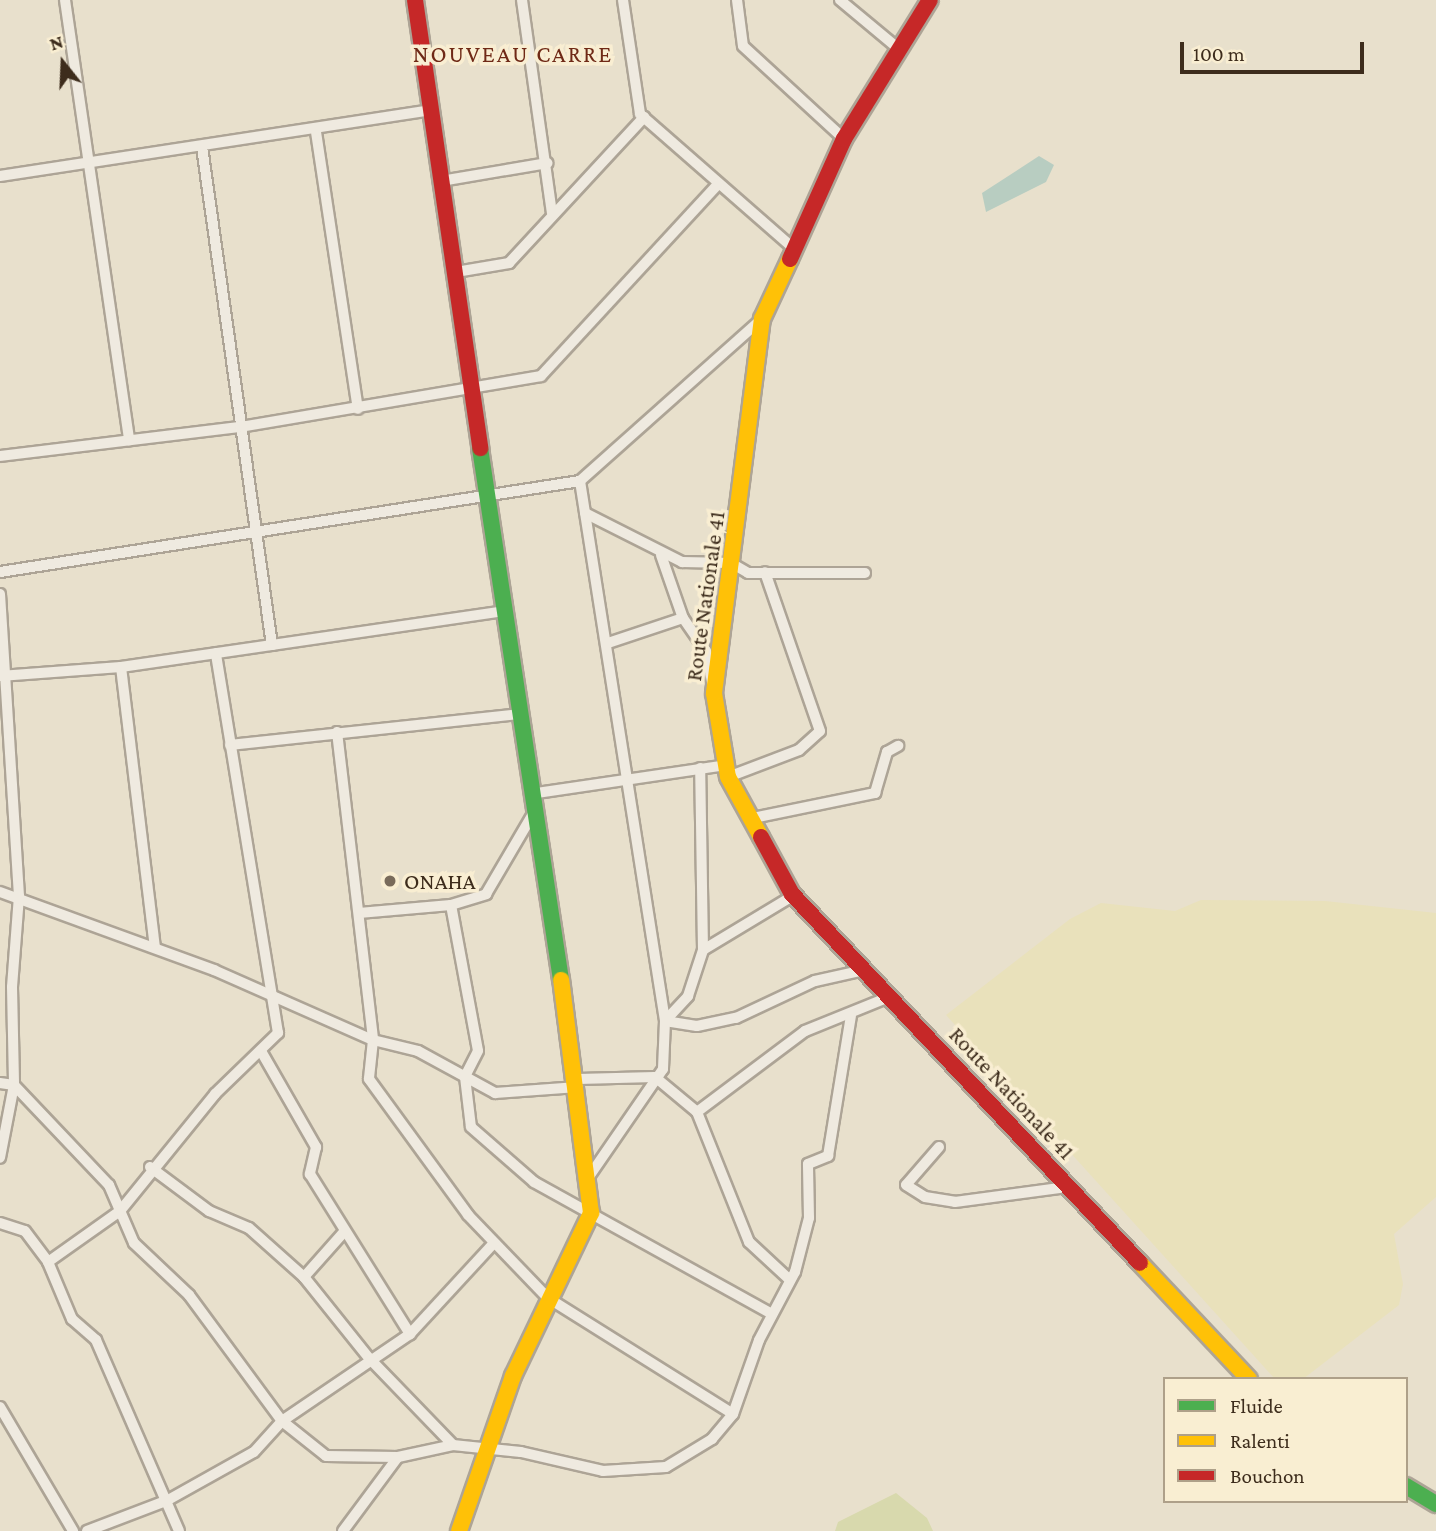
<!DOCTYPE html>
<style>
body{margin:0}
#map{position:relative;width:1436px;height:1531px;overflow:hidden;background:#e8e0cc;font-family:"Crimson Pro",serif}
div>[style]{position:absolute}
.farmland>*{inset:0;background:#e9e1bb}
.green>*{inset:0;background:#d8d9ad}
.water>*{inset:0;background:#b8cdc1}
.roads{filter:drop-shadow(2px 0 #ada496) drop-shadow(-2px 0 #ada496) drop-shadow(0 2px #ada496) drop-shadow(0 -2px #ada496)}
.street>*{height:10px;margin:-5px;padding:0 5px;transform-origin:5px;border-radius:5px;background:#efeae0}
.fast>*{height:16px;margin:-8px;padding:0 8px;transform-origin:8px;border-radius:8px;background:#4caf50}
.slow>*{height:16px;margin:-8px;padding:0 8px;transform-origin:8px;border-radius:8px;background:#ffc107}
.jam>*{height:16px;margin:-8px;padding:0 8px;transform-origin:8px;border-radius:8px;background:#c62828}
.dots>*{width:19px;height:19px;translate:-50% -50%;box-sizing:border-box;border:4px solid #f9eed2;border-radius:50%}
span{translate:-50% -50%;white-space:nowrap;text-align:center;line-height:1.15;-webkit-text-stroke:7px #f9eed2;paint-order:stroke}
.street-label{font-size:23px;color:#3d2c1c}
.poi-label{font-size:23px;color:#3d2c1c}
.left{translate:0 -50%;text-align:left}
.neighbourhood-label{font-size:24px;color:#6f2916;letter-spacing:2px}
.legend{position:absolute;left:1163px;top:1377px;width:245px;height:126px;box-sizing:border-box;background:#f9eed2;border:2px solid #aea089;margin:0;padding:9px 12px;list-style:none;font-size:21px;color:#3d2c1c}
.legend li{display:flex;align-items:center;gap:14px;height:35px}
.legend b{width:35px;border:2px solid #aea089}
.north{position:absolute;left:28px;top:28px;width:70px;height:70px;-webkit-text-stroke:5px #f9eed2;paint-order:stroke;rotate:342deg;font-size:19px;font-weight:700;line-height:28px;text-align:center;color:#3d2c1c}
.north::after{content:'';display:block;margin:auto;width:24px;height:32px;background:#3d2c1c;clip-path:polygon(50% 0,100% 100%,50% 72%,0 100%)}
.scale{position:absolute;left:1180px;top:42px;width:184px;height:32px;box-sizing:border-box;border:4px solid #3d2c1c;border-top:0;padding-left:9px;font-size:21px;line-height:24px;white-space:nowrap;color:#3d2c1c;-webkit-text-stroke:5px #f9eed2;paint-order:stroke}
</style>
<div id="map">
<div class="farmland">
<div style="clip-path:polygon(1201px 900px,1325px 901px,1436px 913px,1436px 1197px,1394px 1234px,1403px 1284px,1399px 1305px,1303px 1379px,1275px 1379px,946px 1015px,1070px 919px,1101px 903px,1175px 911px)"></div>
</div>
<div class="green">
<div style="clip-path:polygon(896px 1493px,927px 1518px,933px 1531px,835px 1531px,838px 1522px)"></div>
</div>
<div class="water">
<div style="clip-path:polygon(1039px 156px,1054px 165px,1046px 182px,986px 212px,982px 193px)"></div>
</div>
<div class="roads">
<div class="street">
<div style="left:65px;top:0;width:445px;rotate:81.7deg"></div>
<div style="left:522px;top:0;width:215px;rotate:82deg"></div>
<div style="left:623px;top:0;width:115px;rotate:81.5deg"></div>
<div style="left:640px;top:114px;width:202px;rotate:41.2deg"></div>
<div style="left:737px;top:0;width:46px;rotate:82.6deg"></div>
<div style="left:743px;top:46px;width:137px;rotate:42.6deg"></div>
<div style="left:840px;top:0;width:78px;rotate:39.8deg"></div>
<div style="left:316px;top:132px;width:280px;rotate:81.4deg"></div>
<div style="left:202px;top:147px;width:503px;rotate:82deg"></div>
<div style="left:0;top:176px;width:435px;rotate:-8.7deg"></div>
<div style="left:441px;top:181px;width:108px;rotate:-9.6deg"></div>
<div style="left:456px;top:272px;width:54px;rotate:-9.6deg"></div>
<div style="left:509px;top:263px;width:199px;rotate:-47.2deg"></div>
<div style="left:0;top:456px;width:242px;rotate:-6.9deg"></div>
<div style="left:240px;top:427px;width:305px;rotate:-9.6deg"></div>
<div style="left:541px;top:376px;width:261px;rotate:-47.3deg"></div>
<div style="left:580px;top:481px;width:547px;rotate:81.05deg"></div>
<div style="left:665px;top:1021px;width:48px;rotate:92.4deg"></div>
<div style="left:663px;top:1069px;width:132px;rotate:124.5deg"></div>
<div style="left:585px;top:513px;width:109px;rotate:26.8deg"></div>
<div style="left:682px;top:562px;width:49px;rotate:1.2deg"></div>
<div style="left:731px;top:563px;width:20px;rotate:30deg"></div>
<div style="left:748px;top:573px;width:117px"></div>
<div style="left:661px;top:555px;width:67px;rotate:70.8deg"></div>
<div style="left:683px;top:618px;width:40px;rotate:55.1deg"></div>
<div style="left:706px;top:651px;width:33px;rotate:79deg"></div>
<div style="left:0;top:572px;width:587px;rotate:-8.92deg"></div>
<div style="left:580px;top:481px;width:244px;rotate:-41.7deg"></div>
<div style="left:0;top:594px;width:303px;rotate:86.4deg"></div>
<div style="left:19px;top:896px;width:91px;rotate:94.4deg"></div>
<div style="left:12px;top:987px;width:98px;rotate:88.8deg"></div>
<div style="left:14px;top:1085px;width:74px;rotate:100.9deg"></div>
<div style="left:608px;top:643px;width:79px;rotate:-18.4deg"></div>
<div style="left:121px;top:667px;width:282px;rotate:83.1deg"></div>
<div style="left:0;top:676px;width:121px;rotate:-4.3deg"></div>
<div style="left:121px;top:667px;width:387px;rotate:-8.3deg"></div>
<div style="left:337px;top:732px;width:310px;rotate:83.3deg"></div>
<div style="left:373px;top:1040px;width:39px;rotate:96deg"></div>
<div style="left:369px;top:1079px;width:168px;rotate:53.9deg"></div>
<div style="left:468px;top:1215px;width:115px;rotate:46.1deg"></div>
<div style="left:548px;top:1298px;width:218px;rotate:32.1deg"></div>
<div style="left:733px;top:1414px;width:78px;rotate:-70.6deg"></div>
<div style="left:759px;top:1340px;width:77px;rotate:-62.1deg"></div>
<div style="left:795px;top:1272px;width:56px;rotate:-75.5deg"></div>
<div style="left:809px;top:1218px;width:54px;rotate:-91.1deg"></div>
<div style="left:808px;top:1164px;width:22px;rotate:-22deg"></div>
<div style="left:828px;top:1156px;width:142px;rotate:-80.7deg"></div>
<div style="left:230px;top:745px;width:290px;rotate:-6.1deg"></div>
<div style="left:728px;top:777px;width:76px;rotate:-20.8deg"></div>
<div style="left:799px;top:750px;width:28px;rotate:-42deg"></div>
<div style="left:820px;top:731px;width:168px;rotate:-109.1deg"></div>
<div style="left:530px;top:794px;width:198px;rotate:-8.4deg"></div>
<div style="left:753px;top:818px;width:125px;rotate:-11.6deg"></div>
<div style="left:875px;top:793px;width:43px;rotate:-73.7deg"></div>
<div style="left:887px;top:752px;width:13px;rotate:-29deg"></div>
<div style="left:0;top:892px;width:228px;rotate:20deg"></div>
<div style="left:214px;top:970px;width:174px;rotate:23.8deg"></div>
<div style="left:373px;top:1040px;width:46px;rotate:13.7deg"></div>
<div style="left:418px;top:1051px;width:88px;rotate:28.6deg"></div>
<div style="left:495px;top:1093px;width:83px;rotate:-4.1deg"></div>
<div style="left:451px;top:905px;width:148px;rotate:79.5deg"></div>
<div style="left:478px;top:1051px;width:29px;rotate:117deg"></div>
<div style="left:465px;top:1077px;width:50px;rotate:83.2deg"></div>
<div style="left:471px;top:1127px;width:84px;rotate:41.1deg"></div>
<div style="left:534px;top:1182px;width:272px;rotate:29deg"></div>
<div style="left:359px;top:913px;width:92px;rotate:-5deg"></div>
<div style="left:451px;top:905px;width:37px;rotate:-17deg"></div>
<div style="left:486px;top:894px;width:93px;rotate:-59.6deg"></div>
<div style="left:703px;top:950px;width:106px;rotate:-31.1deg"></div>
<div style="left:665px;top:1021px;width:34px;rotate:-47deg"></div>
<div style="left:688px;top:996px;width:48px;rotate:-71.9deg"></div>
<div style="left:703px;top:950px;width:182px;rotate:-90.9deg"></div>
<div style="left:665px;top:1021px;width:32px;rotate:9deg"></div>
<div style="left:697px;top:1026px;width:40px;rotate:-12deg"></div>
<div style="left:736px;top:1018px;width:87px;rotate:-25.1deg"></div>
<div style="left:815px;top:981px;width:50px;rotate:-12.7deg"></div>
<div style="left:261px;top:1051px;width:111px;rotate:60.2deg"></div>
<div style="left:316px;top:1147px;width:28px;rotate:103deg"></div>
<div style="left:310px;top:1174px;width:189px;rotate:58deg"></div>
<div style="left:578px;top:1079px;width:77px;rotate:-1.5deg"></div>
<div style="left:655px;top:1077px;width:55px;rotate:39.8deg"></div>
<div style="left:697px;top:1112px;width:135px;rotate:-36.9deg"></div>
<div style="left:805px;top:1031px;width:93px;rotate:-22.1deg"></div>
<div style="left:0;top:1083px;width:14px;rotate:8deg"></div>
<div style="left:14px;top:1085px;width:138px;rotate:46.5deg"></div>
<div style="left:109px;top:1185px;width:63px;rotate:66.7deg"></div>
<div style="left:134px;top:1243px;width:76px;rotate:43.4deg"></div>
<div style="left:189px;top:1295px;width:157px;rotate:53.6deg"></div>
<div style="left:282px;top:1421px;width:56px;rotate:38.5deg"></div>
<div style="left:326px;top:1456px;width:72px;rotate:0.8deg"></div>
<div style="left:697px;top:1112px;width:140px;rotate:68.2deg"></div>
<div style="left:749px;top:1242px;width:56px;rotate:42.8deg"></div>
<div style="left:939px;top:1147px;width:50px;rotate:131deg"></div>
<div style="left:906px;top:1185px;width:22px;rotate:32deg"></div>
<div style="left:925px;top:1197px;width:30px;rotate:9deg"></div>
<div style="left:955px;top:1202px;width:113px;rotate:-7.6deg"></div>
<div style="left:150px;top:1167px;width:74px;rotate:36.7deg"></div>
<div style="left:209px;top:1211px;width:43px;rotate:23deg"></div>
<div style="left:249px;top:1228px;width:74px;rotate:41.7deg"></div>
<div style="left:304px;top:1277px;width:104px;rotate:51.3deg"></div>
<div style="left:369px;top:1358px;width:121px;rotate:46deg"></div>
<div style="left:0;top:1223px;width:26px;rotate:18deg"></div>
<div style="left:25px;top:1231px;width:39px;rotate:53deg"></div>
<div style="left:48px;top:1262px;width:62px;rotate:67.2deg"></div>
<div style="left:72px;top:1319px;width:32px;rotate:41deg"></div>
<div style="left:96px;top:1340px;width:208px;rotate:66.5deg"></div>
<div style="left:48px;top:1262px;width:88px;rotate:-35.3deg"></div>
<div style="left:120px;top:1211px;width:151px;rotate:-50.9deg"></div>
<div style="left:215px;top:1094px;width:88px;rotate:-44.1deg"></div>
<div style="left:278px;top:1033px;width:385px;rotate:-99.3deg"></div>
<div style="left:304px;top:1277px;width:60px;rotate:-48.4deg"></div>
<div style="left:0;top:1407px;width:144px;rotate:59.5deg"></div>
<div style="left:87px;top:1531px;width:87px;rotate:-20.9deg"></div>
<div style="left:168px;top:1500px;width:98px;rotate:-29.2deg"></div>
<div style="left:254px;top:1452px;width:42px;rotate:-47.9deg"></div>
<div style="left:282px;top:1421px;width:155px;rotate:-34.2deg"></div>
<div style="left:410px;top:1334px;width:124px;rotate:-47.3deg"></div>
<div style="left:343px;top:1531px;width:92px;rotate:-53.4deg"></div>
<div style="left:398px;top:1457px;width:56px;rotate:-12.3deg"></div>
<div style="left:453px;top:1445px;width:68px;rotate:5.9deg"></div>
<div style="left:521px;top:1452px;width:84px;rotate:13deg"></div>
<div style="left:603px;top:1471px;width:63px;rotate:-3.6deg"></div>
<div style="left:666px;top:1467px;width:54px;rotate:-31.3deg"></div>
<div style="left:712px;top:1439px;width:33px;rotate:-50deg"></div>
</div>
<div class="fast">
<div style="left:480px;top:448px;width:538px;rotate:81.34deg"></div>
<div style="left:1406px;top:1486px;width:35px;rotate:31deg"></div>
</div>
<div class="slow">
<div style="left:761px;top:837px;width:68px;rotate:-118.8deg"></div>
<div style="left:728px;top:777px;width:85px;rotate:-99.5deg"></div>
<div style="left:714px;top:693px;width:377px;rotate:-82.7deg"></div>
<div style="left:762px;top:319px;width:66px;rotate:-65deg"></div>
<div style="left:1140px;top:1263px;width:159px;rotate:46.8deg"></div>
<div style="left:459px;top:1531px;width:164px;rotate:-70.8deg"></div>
<div style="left:513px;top:1376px;width:181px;rotate:-64.4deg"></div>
<div style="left:591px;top:1213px;width:235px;rotate:-97.3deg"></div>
</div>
<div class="jam">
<div style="left:415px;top:0;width:453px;rotate:81.7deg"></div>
<div style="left:790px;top:259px;width:132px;rotate:-65.8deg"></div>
<div style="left:844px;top:139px;width:163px;rotate:-58.3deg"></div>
<div style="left:761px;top:837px;width:65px;rotate:61.5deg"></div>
<div style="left:792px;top:894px;width:507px;rotate:46.68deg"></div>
</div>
</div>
<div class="dots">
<div style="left:390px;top:881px;background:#796b5a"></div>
</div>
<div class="street-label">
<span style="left:705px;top:596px;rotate:-82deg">Route Nationale 41</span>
<span style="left:1012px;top:1093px;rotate:47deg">Route Nationale 41</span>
</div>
<div class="poi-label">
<span class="left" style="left:404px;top:881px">ONAHA</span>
</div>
<div class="neighbourhood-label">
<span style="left:513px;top:54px">NOUVEAU CARRE</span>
</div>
<ul class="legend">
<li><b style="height:9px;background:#4caf50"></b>Fluide</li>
<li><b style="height:9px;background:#ffc107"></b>Ralenti</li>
<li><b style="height:9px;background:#c62828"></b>Bouchon</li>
</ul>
<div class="north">N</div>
<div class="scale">100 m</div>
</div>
